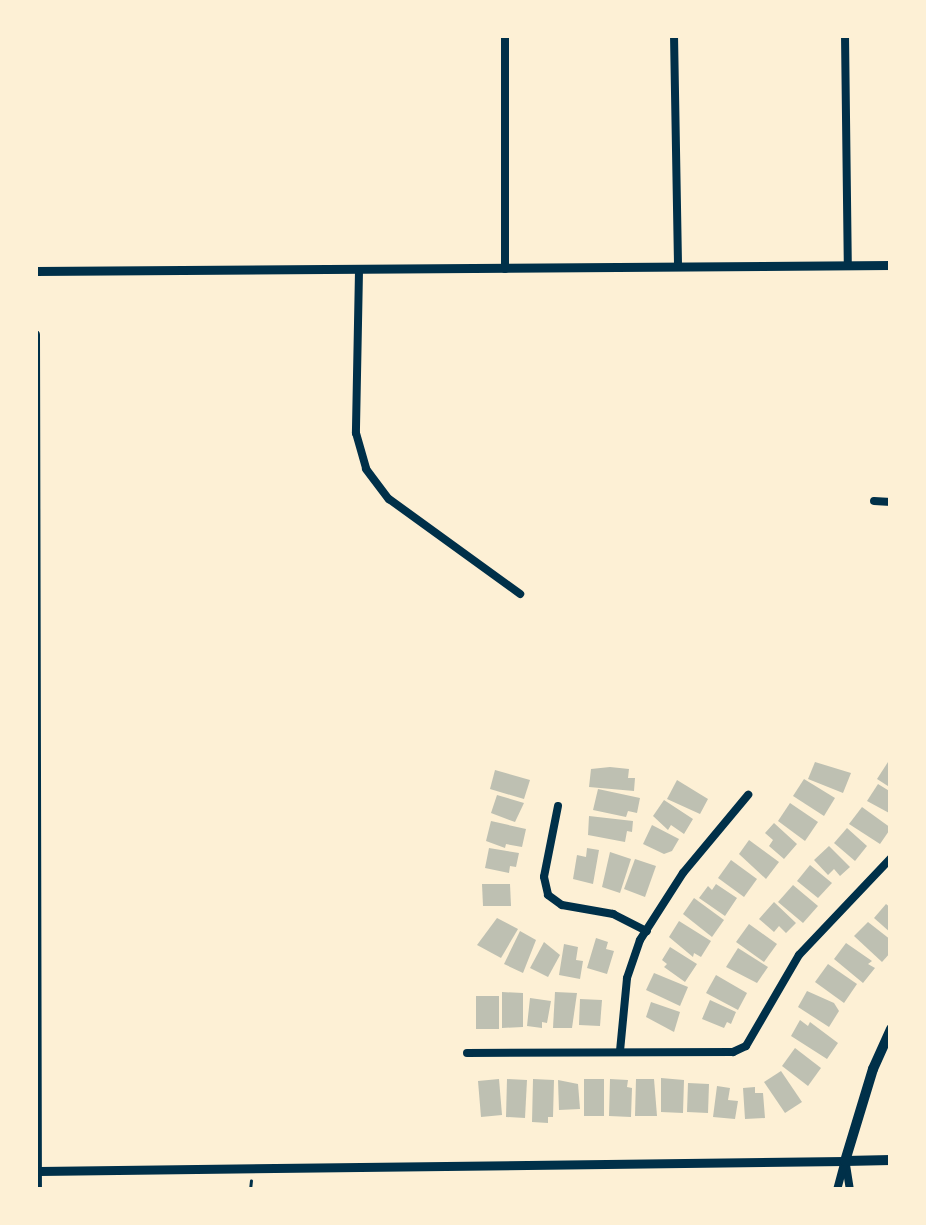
<!DOCTYPE html>
<style>
body{margin:0}
#map{position:relative;width:926px;height:1225px;overflow:hidden;background:#fdf0d5;font-family:Manrope,sans-serif}
div>[style]{position:absolute}
.building>*{inset:0;background:#bec0b2}
.path>*{height:2.5px;margin:-1.25px;padding:0 1.25px;transform-origin:1.25px;border-radius:1.25px;background:#003049}
.minor>*{height:8px;margin:-4px;padding:0 4px;transform-origin:4px;border-radius:4px;background:#003049}
.tertiary>*{height:9px;margin:-4.5px;padding:0 4.5px;transform-origin:4.5px;border-radius:4.5px;background:#003049}
.secondary>*{height:10px;margin:-5px;padding:0 5px;transform-origin:5px;border-radius:5px;background:#003049}
span{translate:-50% -50%;white-space:nowrap;text-align:center;line-height:1.15;-webkit-text-stroke:8px #fdf0d5;paint-order:stroke}
.frame{position:absolute;inset:0;border:38px solid #fdf0d5;pointer-events:none}
</style>
<div id="map">
<div class="building">
<div style="clip-path:polygon(815px 762px,851px 773px,843px 793px,808px 779px)"></div>
<div style="clip-path:polygon(888px 762px,891px 763px,891px 788px,877px 779px)"></div>
<div style="clip-path:polygon(610px 767px,629px 769px,628px 778px,635px 778px,634px 791px,589px 787px,591px 769px)"></div>
<div style="clip-path:polygon(495px 770px,530px 780px,524px 799px,490px 789px)"></div>
<div style="clip-path:polygon(804px 779px,835px 798px,824px 816px,793px 796px)"></div>
<div style="clip-path:polygon(677px 780px,708px 799px,700px 814px,667px 799px)"></div>
<div style="clip-path:polygon(878px 784px,891px 792px,891px 814px,867px 801px)"></div>
<div style="clip-path:polygon(598px 789px,640px 798px,637px 813px,628px 811px,626px 817px,593px 810px)"></div>
<div style="clip-path:polygon(497px 795px,524px 803px,515px 822px,491px 813px)"></div>
<div style="clip-path:polygon(664px 800px,693px 819px,684px 834px,671px 825px,668px 830px,653px 816px)"></div>
<div style="clip-path:polygon(790px 803px,818px 822px,805px 841px,778px 821px)"></div>
<div style="clip-path:polygon(862px 807px,891px 828px,880px 844px,849px 824px)"></div>
<div style="clip-path:polygon(589px 816px,633px 821px,632px 832px,627px 831px,625px 842px,588px 835px)"></div>
<div style="clip-path:polygon(491px 821px,526px 829px,522px 847px,506px 844px,505px 848px,486px 841px)"></div>
<div style="clip-path:polygon(774px 823px,797px 844px,784px 859px,769px 846px,773px 840px,765px 833px)"></div>
<div style="clip-path:polygon(652px 825px,679px 839px,672px 851px,664px 854px,643px 844px)"></div>
<div style="clip-path:polygon(847px 828px,867px 846px,855px 861px,834px 843px)"></div>
<div style="clip-path:polygon(749px 840px,779px 862px,766px 879px,739px 854px)"></div>
<div style="clip-path:polygon(829px 846px,850px 867px,840px 876px,834px 869px,828px 875px,814px 860px)"></div>
<div style="clip-path:polygon(489px 848px,519px 853px,516px 867px,510px 866px,509px 873px,485px 868px)"></div>
<div style="clip-path:polygon(587px 848px,599px 850px,593px 884px,573px 879px,577px 855px,586px 857px)"></div>
<div style="clip-path:polygon(610px 852px,631px 859px,620px 893px,602px 887px)"></div>
<div style="clip-path:polygon(635px 859px,656px 866px,645px 897px,624px 889px)"></div>
<div style="clip-path:polygon(731px 860px,757px 879px,744px 897px,718px 878px)"></div>
<div style="clip-path:polygon(810px 865px,832px 883px,818px 898px,797px 881px)"></div>
<div style="clip-path:polygon(482px 884px,510px 884px,511px 906px,483px 906px)"></div>
<div style="clip-path:polygon(716px 884px,737px 898px,725px 916px,699px 898px,708px 886px,712px 890px)"></div>
<div style="clip-path:polygon(793px 885px,818px 906px,803px 923px,778px 902px)"></div>
<div style="clip-path:polygon(694px 898px,724px 920px,712px 937px,683px 914px)"></div>
<div style="clip-path:polygon(774px 902px,796px 923px,786px 933px,779px 926px,774px 932px,759px 919px)"></div>
<div style="clip-path:polygon(886px 904px,891px 908px,891px 933px,874px 918px)"></div>
<div style="clip-path:polygon(497px 918px,518px 929px,501px 958px,477px 945px)"></div>
<div style="clip-path:polygon(679px 921px,711px 941px,701px 957px,694px 953px,693px 957px,669px 937px)"></div>
<div style="clip-path:polygon(868px 922px,891px 940px,891px 952px,882px 962px,854px 936px)"></div>
<div style="clip-path:polygon(749px 924px,777px 944px,764px 962px,736px 942px)"></div>
<div style="clip-path:polygon(520px 931px,536px 940px,523px 973px,504px 964px)"></div>
<div style="clip-path:polygon(596px 938px,608px 942px,606px 949px,614px 951px,607px 974px,587px 968px)"></div>
<div style="clip-path:polygon(544px 942px,560px 955px,548px 977px,530px 968px)"></div>
<div style="clip-path:polygon(846px 943px,872px 961px,868px 964px,875px 968px,863px 983px,834px 959px)"></div>
<div style="clip-path:polygon(564px 944px,578px 947px,576px 960px,583px 961px,580px 979px,559px 975px)"></div>
<div style="clip-path:polygon(670px 947px,697px 964px,685px 982px,664px 967px,667px 964px,662px 960px)"></div>
<div style="clip-path:polygon(738px 948px,768px 967px,757px 983px,726px 967px)"></div>
<div style="clip-path:polygon(828px 964px,857px 984px,844px 1003px,815px 982px)"></div>
<div style="clip-path:polygon(654px 973px,688px 987px,680px 1006px,646px 990px)"></div>
<div style="clip-path:polygon(716px 975px,747px 993px,738px 1010px,706px 993px)"></div>
<div style="clip-path:polygon(807px 991px,834px 1003px,839px 1011px,829px 1027px,798px 1007px)"></div>
<div style="clip-path:polygon(502px 992px,523px 993px,523px 1027px,502px 1028px)"></div>
<div style="clip-path:polygon(555px 992px,577px 993px,572px 1028px,553px 1028px)"></div>
<div style="clip-path:polygon(476px 996px,499px 996px,499px 1029px,476px 1029px)"></div>
<div style="clip-path:polygon(530px 998px,551px 1001px,547px 1023px,542px 1022px,542px 1028px,527px 1026px)"></div>
<div style="clip-path:polygon(580px 999px,602px 1000px,600px 1026px,579px 1025px)"></div>
<div style="clip-path:polygon(710px 1000px,736px 1012px,731px 1024px,727px 1022px,724px 1028px,702px 1019px)"></div>
<div style="clip-path:polygon(651px 1002px,680px 1012px,674px 1032px,646px 1017px)"></div>
<div style="clip-path:polygon(800px 1020px,808px 1026px,810px 1022px,838px 1043px,827px 1059px,791px 1036px)"></div>
<div style="clip-path:polygon(795px 1048px,821px 1068px,808px 1086px,782px 1066px)"></div>
<div style="clip-path:polygon(781px 1071px,802px 1102px,785px 1113px,764px 1082px)"></div>
<div style="clip-path:polygon(661px 1078px,684px 1080px,683px 1113px,661px 1112px)"></div>
<div style="clip-path:polygon(499px 1079px,502px 1115px,481px 1117px,478px 1081px)"></div>
<div style="clip-path:polygon(507px 1079px,527px 1080px,525px 1118px,506px 1117px)"></div>
<div style="clip-path:polygon(533px 1079px,554px 1080px,553px 1117px,548px 1117px,548px 1123px,532px 1122px)"></div>
<div style="clip-path:polygon(584px 1079px,604px 1079px,604px 1116px,584px 1116px)"></div>
<div style="clip-path:polygon(610px 1079px,628px 1080px,627px 1087px,632px 1088px,631px 1117px,609px 1116px)"></div>
<div style="clip-path:polygon(636px 1079px,654px 1079px,657px 1116px,635px 1116px)"></div>
<div style="clip-path:polygon(558px 1080px,578px 1084px,580px 1109px,559px 1110px)"></div>
<div style="clip-path:polygon(688px 1083px,709px 1084px,708px 1113px,687px 1112px)"></div>
<div style="clip-path:polygon(717px 1086px,730px 1088px,728px 1100px,738px 1101px,735px 1119px,713px 1117px)"></div>
<div style="clip-path:polygon(755px 1087px,755px 1093px,763px 1093px,765px 1118px,745px 1119px,743px 1088px)"></div>
</div>
<div class="path">
<div style="left:250px;top:1190px;width:9px;rotate:-84deg"></div>
</div>
<div class="minor">
<div style="left:505px;top:35px;width:234px;rotate:90deg"></div>
<div style="left:674px;top:35px;width:232px;rotate:89deg"></div>
<div style="left:845px;top:35px;width:230px;rotate:89.3deg"></div>
<div style="left:359px;top:271px;width:162px;rotate:91.1deg"></div>
<div style="left:356px;top:433px;width:37px;rotate:74deg"></div>
<div style="left:366px;top:469px;width:38px;rotate:53deg"></div>
<div style="left:389px;top:499px;width:162px;rotate:35.9deg"></div>
<div style="left:874px;top:501px;width:17px;rotate:3deg"></div>
<div style="left:558px;top:806px;width:72px;rotate:101.2deg"></div>
<div style="left:544px;top:877px;width:18px;rotate:77deg"></div>
<div style="left:548px;top:895px;width:17px;rotate:36deg"></div>
<div style="left:562px;top:905px;width:52px;rotate:10deg"></div>
<div style="left:613px;top:914px;width:38px;rotate:27deg"></div>
<div style="left:620px;top:1051px;width:73px;rotate:-84.5deg"></div>
<div style="left:627px;top:978px;width:40px;rotate:-71.1deg"></div>
<div style="left:640px;top:940px;width:80px;rotate:-57.3deg"></div>
<div style="left:683px;top:873px;width:102px;rotate:-50.2deg"></div>
<div style="left:467px;top:1053px;width:266px;rotate:-0.2deg"></div>
<div style="left:733px;top:1052px;width:14px;rotate:-25deg"></div>
<div style="left:746px;top:1046px;width:105px;rotate:-59.8deg"></div>
<div style="left:799px;top:955px;width:134px;rotate:-46.5deg"></div>
<div style="left:846px;top:1165px;width:25px;rotate:81deg"></div>
<div style="left:837px;top:1190px;width:30px;rotate:-75deg"></div>
</div>
<div class="tertiary">
<div style="left:35px;top:271px;width:856px;rotate:-0.4deg"></div>
<div style="left:35px;top:334px;width:856px;rotate:89.87deg"></div>
<div style="left:39px;top:1171px;width:806px;rotate:-0.71deg"></div>
</div>
<div class="secondary">
<div style="left:891px;top:1029px;width:44px;rotate:114.2deg"></div>
<div style="left:873px;top:1069px;width:96px;rotate:106.9deg"></div>
<div style="left:845px;top:1161px;width:46px;rotate:-1.2deg"></div>
</div>
<div class="frame"></div>
</div>
